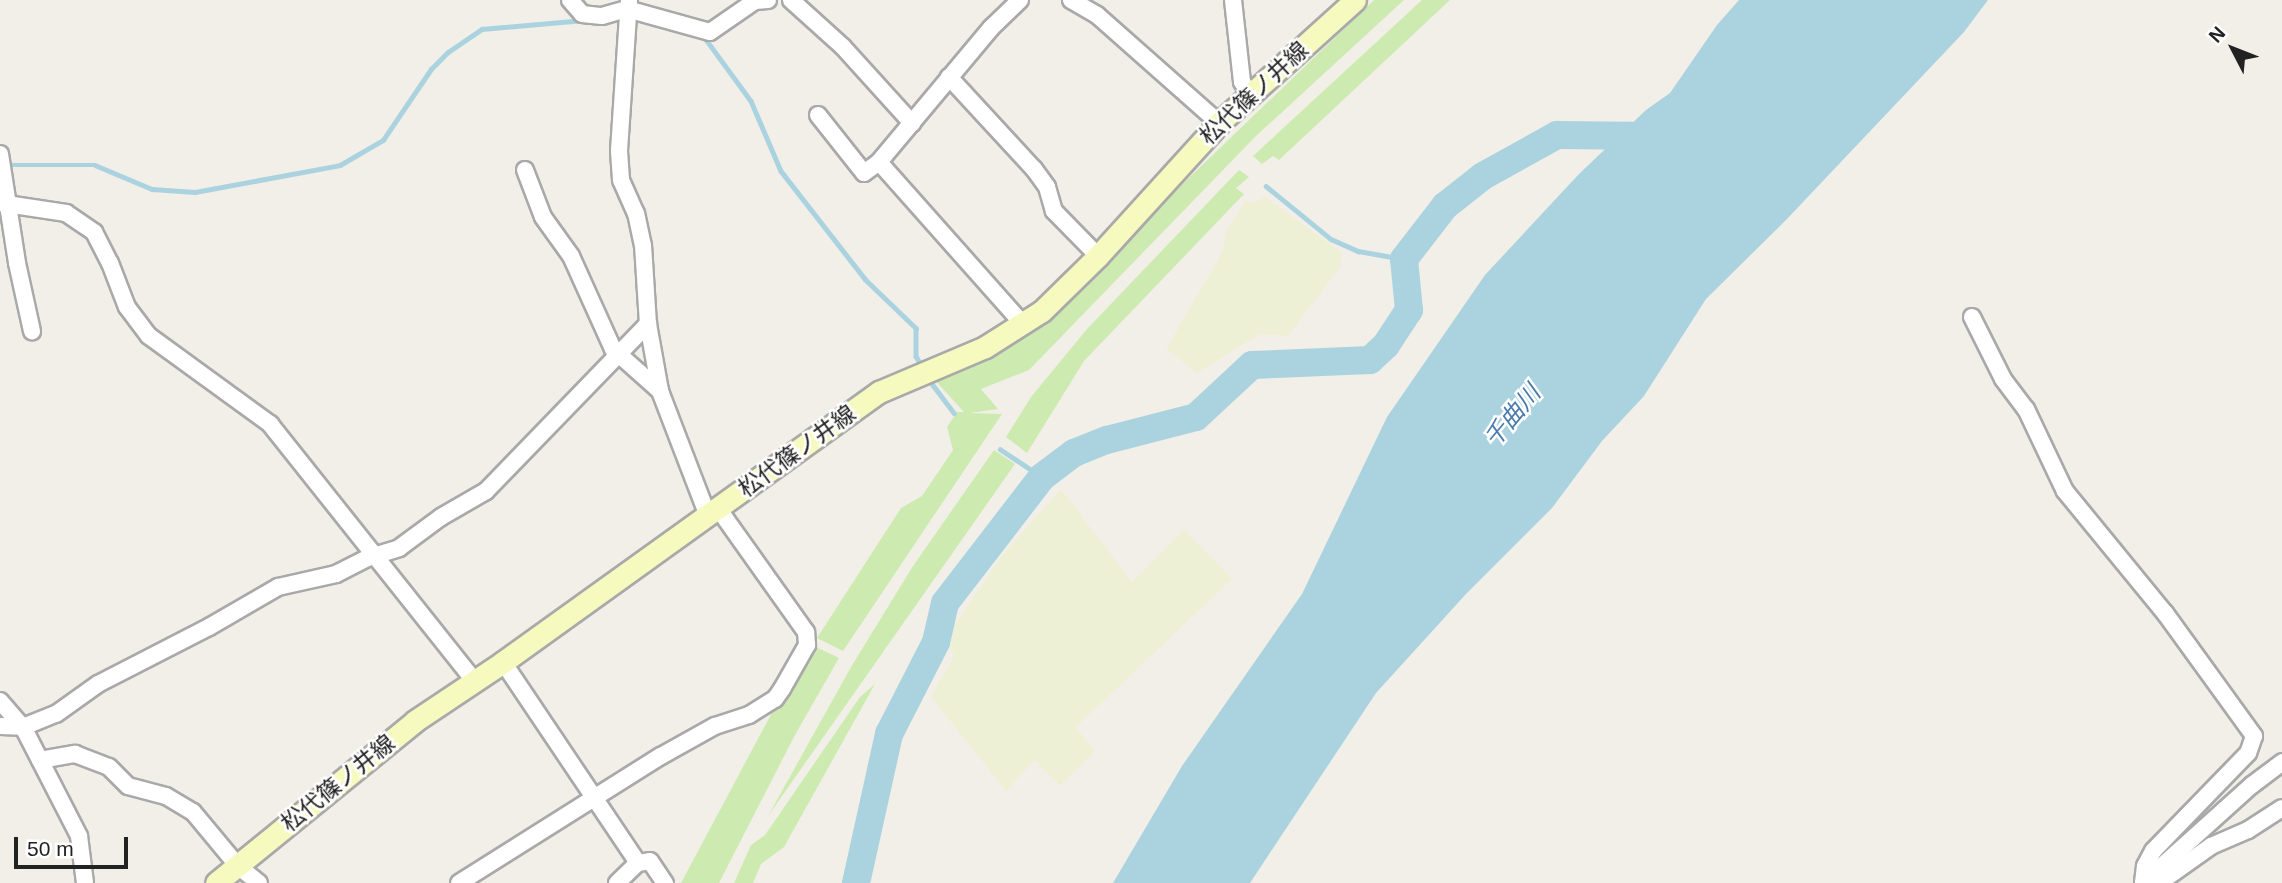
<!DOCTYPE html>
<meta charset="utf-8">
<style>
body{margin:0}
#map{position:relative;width:2282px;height:883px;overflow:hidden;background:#f2efe9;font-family:Helvetica,"Noto Sans JP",sans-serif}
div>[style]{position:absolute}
.farmland>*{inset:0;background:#eef0d5}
.grass>*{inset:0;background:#cdebb0}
.water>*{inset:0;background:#aad3df}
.stream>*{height:4.5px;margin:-2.25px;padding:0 2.25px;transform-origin:2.25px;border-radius:2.25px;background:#aad3df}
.river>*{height:28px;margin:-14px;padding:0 14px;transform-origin:14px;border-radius:14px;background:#aad3df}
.roads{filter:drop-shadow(2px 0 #a9a9a9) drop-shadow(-2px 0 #a9a9a9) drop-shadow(0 2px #a9a9a9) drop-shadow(0 -2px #a9a9a9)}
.street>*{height:16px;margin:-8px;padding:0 8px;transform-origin:8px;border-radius:8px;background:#fff}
.secondary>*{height:21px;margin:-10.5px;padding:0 10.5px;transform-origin:10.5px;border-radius:10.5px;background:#f7fabf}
span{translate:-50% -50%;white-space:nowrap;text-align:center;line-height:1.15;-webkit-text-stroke:5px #fff;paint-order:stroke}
.street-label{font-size:23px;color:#222}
.water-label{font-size:24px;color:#4a7aab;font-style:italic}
.north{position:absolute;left:2198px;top:14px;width:70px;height:70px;-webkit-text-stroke:5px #fff;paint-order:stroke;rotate:312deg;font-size:19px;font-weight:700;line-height:28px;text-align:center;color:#222}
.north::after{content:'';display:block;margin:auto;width:24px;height:32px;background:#222;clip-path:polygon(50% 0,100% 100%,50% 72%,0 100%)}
.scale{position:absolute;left:14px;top:837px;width:114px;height:32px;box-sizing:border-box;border:4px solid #222;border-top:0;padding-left:9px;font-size:21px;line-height:24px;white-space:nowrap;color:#222;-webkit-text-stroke:5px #fff;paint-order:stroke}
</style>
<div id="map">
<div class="farmland">
<div style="clip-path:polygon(1265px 197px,1341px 252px,1341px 266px,1288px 336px,1260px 334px,1197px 373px,1166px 349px,1223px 251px,1225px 233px,1245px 201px,1253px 203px)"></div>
<div style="clip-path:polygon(1061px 489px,1132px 582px,1184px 529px,1232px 579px,1076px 727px,1095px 752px,1060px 786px,1035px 760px,1006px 791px,931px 697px,954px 656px,945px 639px,1003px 554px)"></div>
</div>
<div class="grass">
<div style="clip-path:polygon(1374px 0,1404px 0,1256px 136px,1029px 370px,981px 389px,998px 409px,970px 413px,1002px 414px,843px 651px,817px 638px,901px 508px,922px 496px,953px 450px,947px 427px,957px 412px,964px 412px,934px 379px,1021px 339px)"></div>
<div style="clip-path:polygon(1422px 0,1450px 0,1279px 160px,1273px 156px,1262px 164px,1253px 156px)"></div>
<div style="clip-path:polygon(1239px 170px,1249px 177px,1236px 188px,1244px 194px,1084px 361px,1027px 453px,1006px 437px,1031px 397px,1087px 329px)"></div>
<div style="clip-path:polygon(994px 450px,1015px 464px,768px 816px,851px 667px,913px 566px)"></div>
<div style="clip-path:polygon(812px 645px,839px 658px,795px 735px,719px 883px,681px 883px,776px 705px)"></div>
<div style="clip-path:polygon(875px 684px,784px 847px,761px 864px,753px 883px,734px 883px,751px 845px,765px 835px,860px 697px)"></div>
</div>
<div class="water">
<div style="clip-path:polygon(1739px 0,1988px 0,1964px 32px,1786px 220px,1706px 299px,1644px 396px,1602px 441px,1552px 508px,1466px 594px,1376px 693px,1250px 883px,1113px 883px,1182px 766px,1302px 594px,1387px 417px,1485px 275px,1579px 174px,1646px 110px,1670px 93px,1717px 25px)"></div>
</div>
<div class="stream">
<div style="left:705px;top:38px;width:78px;rotate:53.9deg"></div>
<div style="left:751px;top:101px;width:76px;rotate:66.8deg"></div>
<div style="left:781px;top:171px;width:137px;rotate:52.1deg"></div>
<div style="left:865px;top:279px;width:71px;rotate:43.9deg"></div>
<div style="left:916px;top:328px;width:28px;rotate:90deg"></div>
<div style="left:916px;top:356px;width:8px;rotate:60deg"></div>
<div style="left:4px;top:165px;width:91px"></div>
<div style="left:95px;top:165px;width:62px;rotate:22.8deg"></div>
<div style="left:152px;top:189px;width:43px;rotate:4deg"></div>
<div style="left:195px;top:192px;width:147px;rotate:-10.5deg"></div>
<div style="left:340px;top:165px;width:50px;rotate:-30.2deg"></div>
<div style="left:383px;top:140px;width:86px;rotate:-55.9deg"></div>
<div style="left:431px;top:69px;width:24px;rotate:-45deg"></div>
<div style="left:448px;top:52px;width:41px;rotate:-34.1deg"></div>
<div style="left:482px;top:29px;width:102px;rotate:-5deg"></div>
<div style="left:1266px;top:186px;width:84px;rotate:39.2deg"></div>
<div style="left:1331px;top:239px;width:30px;rotate:24deg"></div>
<div style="left:1358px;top:251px;width:47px;rotate:9.9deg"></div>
<div style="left:930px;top:381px;width:40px;rotate:53deg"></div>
<div style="left:1000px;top:449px;width:50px;rotate:33.7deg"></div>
</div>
<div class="river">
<div style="left:856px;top:883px;width:153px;rotate:-77.5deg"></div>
<div style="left:889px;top:734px;width:103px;rotate:-62.9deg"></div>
<div style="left:936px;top:642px;width:40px;rotate:-77deg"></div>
<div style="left:945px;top:603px;width:159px;rotate:-52.4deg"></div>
<div style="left:1042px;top:477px;width:40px;rotate:-37deg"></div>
<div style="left:1074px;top:453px;width:35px;rotate:-22deg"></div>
<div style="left:1107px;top:440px;width:92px;rotate:-14.5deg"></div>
<div style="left:1196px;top:417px;width:76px;rotate:-42.9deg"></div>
<div style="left:1252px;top:365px;width:118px;rotate:-2.4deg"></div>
<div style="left:1370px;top:360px;width:22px;rotate:-43deg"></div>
<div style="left:1386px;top:345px;width:42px;rotate:-56.7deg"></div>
<div style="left:1409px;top:310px;width:51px;rotate:-95.6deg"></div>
<div style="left:1404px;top:259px;width:67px;rotate:-52.3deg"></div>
<div style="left:1445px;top:206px;width:48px;rotate:-38.3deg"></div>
<div style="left:1483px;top:176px;width:85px;rotate:-29deg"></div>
<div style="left:1557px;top:135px;width:98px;rotate:0.6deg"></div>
</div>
<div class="roads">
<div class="street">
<div style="left:570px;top:0;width:18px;rotate:49deg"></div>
<div style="left:582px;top:14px;width:20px;rotate:6deg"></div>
<div style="left:602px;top:16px;width:26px;rotate:-16deg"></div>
<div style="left:627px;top:9px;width:86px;rotate:15.5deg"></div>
<div style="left:710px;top:32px;width:55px;rotate:-34.6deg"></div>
<div style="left:755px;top:1px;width:13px;rotate:-4deg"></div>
<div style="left:629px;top:0;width:151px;rotate:93.8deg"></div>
<div style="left:619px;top:151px;width:29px;rotate:86deg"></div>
<div style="left:621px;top:180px;width:36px;rotate:66deg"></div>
<div style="left:636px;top:213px;width:33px;rotate:78deg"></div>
<div style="left:643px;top:245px;width:79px;rotate:86.4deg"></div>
<div style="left:648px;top:324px;width:68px;rotate:79.8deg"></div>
<div style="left:660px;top:391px;width:134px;rotate:69deg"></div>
<div style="left:791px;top:0;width:70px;rotate:42.1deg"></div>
<div style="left:843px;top:47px;width:103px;rotate:47.8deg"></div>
<div style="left:1020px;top:0;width:40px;rotate:136deg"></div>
<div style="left:991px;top:28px;width:175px;rotate:129.9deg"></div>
<div style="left:879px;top:162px;width:217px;rotate:48.4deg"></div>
<div style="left:1071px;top:0;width:30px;rotate:30deg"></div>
<div style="left:1097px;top:15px;width:163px;rotate:41.5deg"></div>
<div style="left:1233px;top:0;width:82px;rotate:83.7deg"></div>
<div style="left:1242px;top:82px;width:14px;rotate:56deg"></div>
<div style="left:949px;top:77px;width:125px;rotate:47.3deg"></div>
<div style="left:1034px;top:169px;width:22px;rotate:54deg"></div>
<div style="left:1047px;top:187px;width:25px;rotate:74deg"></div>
<div style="left:1054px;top:211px;width:63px;rotate:45.6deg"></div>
<div style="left:818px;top:115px;width:74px;rotate:51.6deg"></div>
<div style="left:864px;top:173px;width:19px;rotate:-36deg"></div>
<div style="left:0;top:154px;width:110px;rotate:81.1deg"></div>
<div style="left:17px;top:263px;width:70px;rotate:77.6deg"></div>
<div style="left:525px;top:170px;width:50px;rotate:69deg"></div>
<div style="left:543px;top:217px;width:48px;rotate:54.3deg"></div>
<div style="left:571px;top:256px;width:102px;rotate:65.7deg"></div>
<div style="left:613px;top:349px;width:63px;rotate:41.8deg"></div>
<div style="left:0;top:203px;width:67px;rotate:8.6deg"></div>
<div style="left:66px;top:213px;width:34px;rotate:34deg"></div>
<div style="left:94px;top:232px;width:35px;rotate:63deg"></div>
<div style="left:110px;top:263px;width:47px;rotate:68.9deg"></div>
<div style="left:127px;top:307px;width:36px;rotate:53deg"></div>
<div style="left:149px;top:336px;width:150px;rotate:36deg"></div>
<div style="left:270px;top:424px;width:330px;rotate:51.5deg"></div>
<div style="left:1972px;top:317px;width:69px;rotate:63.4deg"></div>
<div style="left:2003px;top:379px;width:38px;rotate:53deg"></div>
<div style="left:2026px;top:409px;width:91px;rotate:64.6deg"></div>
<div style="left:2065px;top:491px;width:158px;rotate:50.7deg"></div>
<div style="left:2165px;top:613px;width:152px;rotate:54.1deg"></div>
<div style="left:2254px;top:736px;width:18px;rotate:109deg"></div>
<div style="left:2248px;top:753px;width:136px;rotate:134.1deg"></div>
<div style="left:2153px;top:851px;width:17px;rotate:118deg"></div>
<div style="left:2145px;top:866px;width:17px;rotate:97deg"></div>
<div style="left:503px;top:662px;width:242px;rotate:56.1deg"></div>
<div style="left:638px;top:863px;width:12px;rotate:-9deg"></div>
<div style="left:650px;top:861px;width:27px;rotate:56deg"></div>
<div style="left:0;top:701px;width:35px;rotate:49deg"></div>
<div style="left:23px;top:727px;width:123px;rotate:62.8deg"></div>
<div style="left:79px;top:836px;width:47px;rotate:82.7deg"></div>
<div style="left:0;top:726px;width:23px;rotate:2deg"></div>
<div style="left:23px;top:727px;width:35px;rotate:-22deg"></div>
<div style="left:56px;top:714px;width:52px;rotate:-35.5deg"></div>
<div style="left:98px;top:684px;width:125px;rotate:-27.2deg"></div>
<div style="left:209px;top:627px;width:80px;rotate:-30.1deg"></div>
<div style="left:278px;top:587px;width:59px;rotate:-12.6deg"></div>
<div style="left:336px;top:574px;width:35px;rotate:-27deg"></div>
<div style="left:367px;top:558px;width:34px;rotate:-17deg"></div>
<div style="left:399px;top:548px;width:52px;rotate:-36.4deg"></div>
<div style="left:441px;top:517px;width:52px;rotate:-30deg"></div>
<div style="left:486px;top:491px;width:233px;rotate:-45.9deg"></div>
<div style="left:40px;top:760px;width:36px;rotate:-10deg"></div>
<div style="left:75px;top:754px;width:36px;rotate:21deg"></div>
<div style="left:109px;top:767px;width:27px;rotate:45deg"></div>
<div style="left:128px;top:786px;width:39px;rotate:15deg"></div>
<div style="left:166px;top:796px;width:31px;rotate:31deg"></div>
<div style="left:193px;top:812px;width:70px;rotate:50.2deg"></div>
<div style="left:238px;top:866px;width:27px;rotate:39deg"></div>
<div style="left:459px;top:883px;width:239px;rotate:-32.2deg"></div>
<div style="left:661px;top:756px;width:62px;rotate:-29.1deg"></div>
<div style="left:715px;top:726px;width:36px;rotate:-18deg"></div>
<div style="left:749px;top:715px;width:31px;rotate:-32deg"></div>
<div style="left:775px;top:699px;width:12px;rotate:-55deg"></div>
<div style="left:782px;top:689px;width:51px;rotate:-60.4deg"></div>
<div style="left:807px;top:645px;width:13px;rotate:-94deg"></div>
<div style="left:806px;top:632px;width:152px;rotate:-125.4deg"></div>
<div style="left:617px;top:883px;width:29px;rotate:-44deg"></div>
<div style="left:2143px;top:883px;width:147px;rotate:-42deg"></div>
<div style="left:2252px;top:785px;width:38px;rotate:-37deg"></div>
<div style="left:2159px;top:883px;width:64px;rotate:-35.4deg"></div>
<div style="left:2211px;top:846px;width:40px;rotate:-23.4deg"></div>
<div style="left:2248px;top:830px;width:40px;rotate:-32.9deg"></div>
</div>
<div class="secondary">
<div style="left:216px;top:883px;width:257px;rotate:-39.1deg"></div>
<div style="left:415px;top:721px;width:106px;rotate:-33.8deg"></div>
<div style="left:503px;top:662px;width:463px;rotate:-35.7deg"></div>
<div style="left:879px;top:392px;width:115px;rotate:-23deg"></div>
<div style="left:985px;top:347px;width:67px;rotate:-32.3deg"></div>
<div style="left:1042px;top:311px;width:78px;rotate:-44.5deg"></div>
<div style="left:1098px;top:256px;width:180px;rotate:-47.7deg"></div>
<div style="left:1219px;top:123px;width:183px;rotate:-42.1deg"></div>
</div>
</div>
<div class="street-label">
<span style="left:1254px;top:93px;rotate:-43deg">松代篠ノ井線</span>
<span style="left:797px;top:451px;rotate:-36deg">松代篠ノ井線</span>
<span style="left:338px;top:783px;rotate:-39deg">松代篠ノ井線</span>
</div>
<div class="water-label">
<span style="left:1512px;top:416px;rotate:-50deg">千曲川</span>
</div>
<div class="north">N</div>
<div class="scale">50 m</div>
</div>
